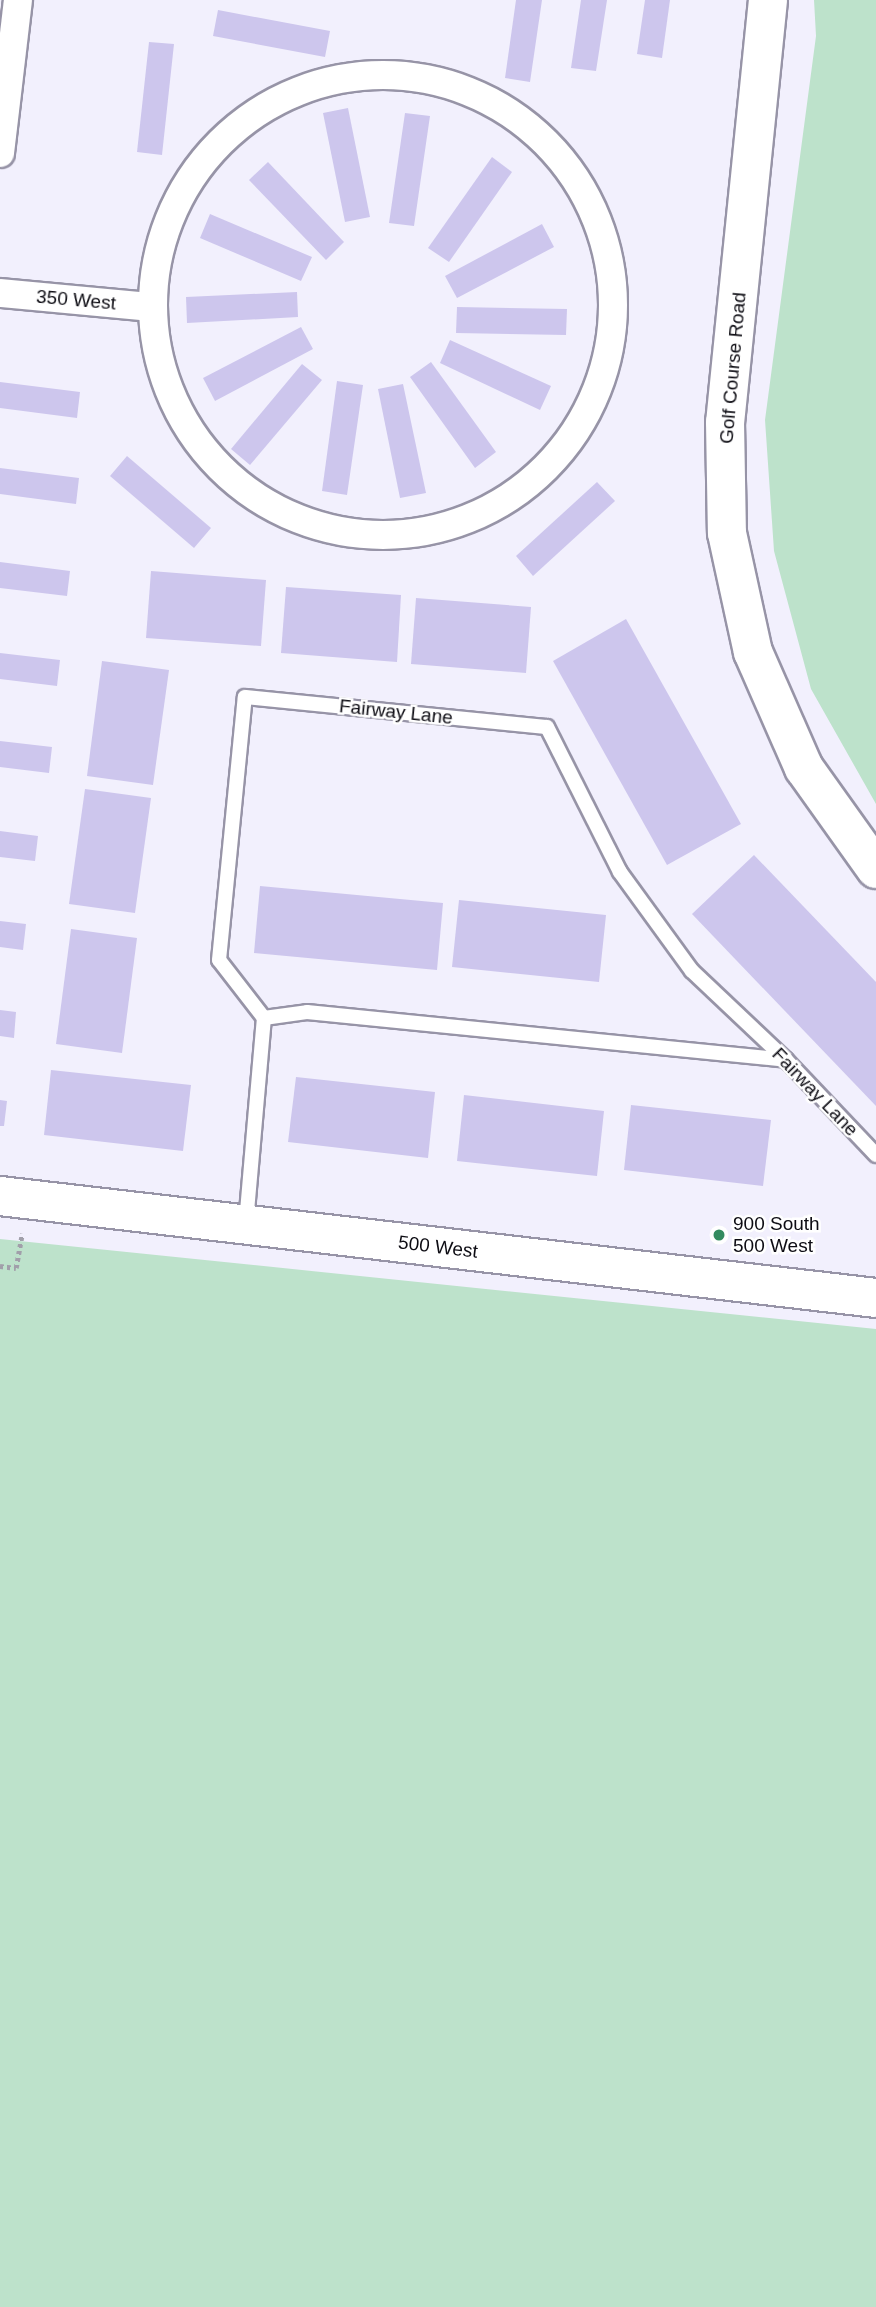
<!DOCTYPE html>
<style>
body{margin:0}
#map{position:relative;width:876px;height:2307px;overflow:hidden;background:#f2f0fd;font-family:Helvetica,sans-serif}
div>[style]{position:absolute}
.green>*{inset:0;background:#bde2cb}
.building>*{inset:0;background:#cdc6ed}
.path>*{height:4.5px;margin-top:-2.25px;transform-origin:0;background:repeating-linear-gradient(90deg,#a19faa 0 3.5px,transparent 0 7px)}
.roads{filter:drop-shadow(2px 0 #9794a7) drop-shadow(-2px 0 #9794a7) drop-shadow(0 2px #9794a7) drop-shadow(0 -2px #9794a7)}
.lane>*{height:14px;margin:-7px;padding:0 7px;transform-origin:7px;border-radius:7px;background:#fff}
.street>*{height:28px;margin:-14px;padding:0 14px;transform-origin:14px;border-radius:14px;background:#fff}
.street>.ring{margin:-14px;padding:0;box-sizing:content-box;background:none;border:28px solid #fff;border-radius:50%}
.secondary>*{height:38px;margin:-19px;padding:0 19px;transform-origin:19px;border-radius:19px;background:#fff}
.dots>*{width:19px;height:19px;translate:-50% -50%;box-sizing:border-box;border:4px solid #fff;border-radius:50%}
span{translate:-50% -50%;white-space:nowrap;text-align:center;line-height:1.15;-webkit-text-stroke:5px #fff;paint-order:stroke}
.street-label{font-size:19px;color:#0d0c13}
.poi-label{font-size:19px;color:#0d0c13}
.left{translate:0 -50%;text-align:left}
</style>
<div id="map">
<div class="green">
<div style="clip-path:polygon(814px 0,876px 0,876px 804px,811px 689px,774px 551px,765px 420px,816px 36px)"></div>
<div style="clip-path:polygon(0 1239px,876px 1329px,876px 2307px,0 2307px)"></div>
</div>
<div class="building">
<div style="clip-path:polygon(516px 0,542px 0,530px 82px,505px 78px)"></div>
<div style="clip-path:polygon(581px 0,607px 0,596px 71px,571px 68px)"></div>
<div style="clip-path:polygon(645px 0,670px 0,662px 58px,637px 54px)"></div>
<div style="clip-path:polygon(218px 10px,330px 31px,325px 57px,213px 36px)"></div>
<div style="clip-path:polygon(149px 42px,174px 44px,162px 155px,137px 152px)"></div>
<div style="clip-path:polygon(348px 108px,370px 217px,345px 222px,323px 113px)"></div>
<div style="clip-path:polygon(405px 113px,430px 116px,414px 226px,389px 223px)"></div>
<div style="clip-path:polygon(492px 157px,512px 172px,449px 262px,428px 248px)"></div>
<div style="clip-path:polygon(268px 162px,344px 242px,326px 260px,249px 180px)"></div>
<div style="clip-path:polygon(210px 214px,312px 257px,301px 281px,200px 238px)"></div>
<div style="clip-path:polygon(542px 224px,554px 247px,457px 298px,445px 276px)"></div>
<div style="clip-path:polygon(297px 292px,298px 317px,187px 323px,186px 297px)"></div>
<div style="clip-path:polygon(457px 307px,567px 309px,566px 335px,456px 333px)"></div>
<div style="clip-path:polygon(301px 327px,313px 349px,215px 401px,203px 378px)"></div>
<div style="clip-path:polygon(450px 340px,551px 386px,540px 410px,440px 363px)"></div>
<div style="clip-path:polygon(431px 362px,496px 452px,475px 468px,410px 377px)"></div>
<div style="clip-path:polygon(302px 364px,322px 380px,250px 465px,231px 449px)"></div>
<div style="clip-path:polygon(337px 381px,363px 385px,347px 495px,322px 491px)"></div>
<div style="clip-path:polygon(0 382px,80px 392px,77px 418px,0 408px)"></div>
<div style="clip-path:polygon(403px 384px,426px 493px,400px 498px,378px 389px)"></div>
<div style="clip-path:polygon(127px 456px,211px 528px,194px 548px,110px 476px)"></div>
<div style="clip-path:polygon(0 468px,79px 478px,76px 504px,0 494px)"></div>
<div style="clip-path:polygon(597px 482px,615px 501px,533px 576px,516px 556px)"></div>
<div style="clip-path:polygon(0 562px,70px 571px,67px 596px,0 588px)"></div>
<div style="clip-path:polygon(151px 571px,266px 580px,261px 646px,146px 638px)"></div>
<div style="clip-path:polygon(286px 587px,401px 595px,397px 662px,281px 653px)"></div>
<div style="clip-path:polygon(416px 598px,531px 607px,526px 673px,411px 664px)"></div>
<div style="clip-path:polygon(626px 619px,741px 824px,667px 865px,553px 661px)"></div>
<div style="clip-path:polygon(0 653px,60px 660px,57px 686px,0 679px)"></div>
<div style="clip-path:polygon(102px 661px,169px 670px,153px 785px,87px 776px)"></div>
<div style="clip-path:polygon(0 741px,52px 747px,49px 773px,0 767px)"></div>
<div style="clip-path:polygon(85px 789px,151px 798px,135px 913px,69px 904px)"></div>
<div style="clip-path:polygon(0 831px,38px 836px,35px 861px,0 857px)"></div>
<div style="clip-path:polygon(754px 855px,876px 982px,876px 1106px,692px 914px)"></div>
<div style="clip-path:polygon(260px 886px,443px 903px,437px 970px,254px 953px)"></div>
<div style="clip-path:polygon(459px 900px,606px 915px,599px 982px,452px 967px)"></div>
<div style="clip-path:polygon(0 921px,26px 924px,23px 950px,0 947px)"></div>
<div style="clip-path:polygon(71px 929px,137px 938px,122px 1053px,56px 1044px)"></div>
<div style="clip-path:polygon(0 1010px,16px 1012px,14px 1038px,0 1036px)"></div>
<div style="clip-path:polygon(51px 1070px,191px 1085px,183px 1151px,44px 1135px)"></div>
<div style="clip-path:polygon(296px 1077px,435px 1092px,428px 1158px,288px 1142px)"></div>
<div style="clip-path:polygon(464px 1095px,604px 1111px,597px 1176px,457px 1161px)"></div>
<div style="clip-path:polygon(0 1100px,7px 1101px,4px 1126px,0 1126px)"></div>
<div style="clip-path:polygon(631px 1105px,771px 1120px,763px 1186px,624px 1170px)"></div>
</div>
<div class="path">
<div style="left:0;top:1266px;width:16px;rotate:7deg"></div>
<div style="left:16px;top:1268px;width:35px;rotate:-80deg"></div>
</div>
<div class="roads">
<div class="lane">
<div style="left:264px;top:1018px;width:43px;rotate:-7.9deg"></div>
<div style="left:307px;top:1012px;width:481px;rotate:5.7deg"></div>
<div style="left:246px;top:1223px;width:206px;rotate:-85deg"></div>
<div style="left:264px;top:1018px;width:73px;rotate:-127.8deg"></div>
<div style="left:219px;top:960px;width:264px;rotate:-84.4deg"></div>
<div style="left:245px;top:697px;width:303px;rotate:5.7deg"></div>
<div style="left:547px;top:727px;width:162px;rotate:63.3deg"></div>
<div style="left:620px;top:872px;width:122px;rotate:54deg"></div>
<div style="left:692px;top:971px;width:129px;rotate:43.4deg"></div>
<div style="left:786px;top:1060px;width:131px;rotate:46.5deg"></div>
</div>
<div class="street">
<div class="ring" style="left:153px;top:75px;width:432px;height:432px"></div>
<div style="left:0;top:153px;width:154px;rotate:-83.3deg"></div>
<div style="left:0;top:293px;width:152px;rotate:5.3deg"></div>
</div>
<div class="secondary">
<div style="left:768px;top:0;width:424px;rotate:95.8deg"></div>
<div style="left:725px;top:422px;width:111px;rotate:89deg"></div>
<div style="left:727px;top:533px;width:122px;rotate:77.7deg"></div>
<div style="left:753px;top:652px;width:127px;rotate:66.3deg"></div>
<div style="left:804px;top:768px;width:124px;rotate:54.5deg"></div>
<div style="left:0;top:1196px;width:882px;rotate:6.64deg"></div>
</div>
</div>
<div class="dots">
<div style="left:719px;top:1235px;background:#338b5f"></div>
</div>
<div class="street-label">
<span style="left:76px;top:300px;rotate:5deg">350 West</span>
<span style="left:733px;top:368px;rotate:-85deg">Golf Course Road</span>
<span style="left:396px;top:712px;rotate:6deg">Fairway Lane</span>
<span style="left:815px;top:1092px;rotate:46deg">Fairway Lane</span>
<span style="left:438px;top:1247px;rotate:7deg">500 West</span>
</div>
<div class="poi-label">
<span class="left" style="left:733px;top:1235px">900 South<br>500 West</span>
</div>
</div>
